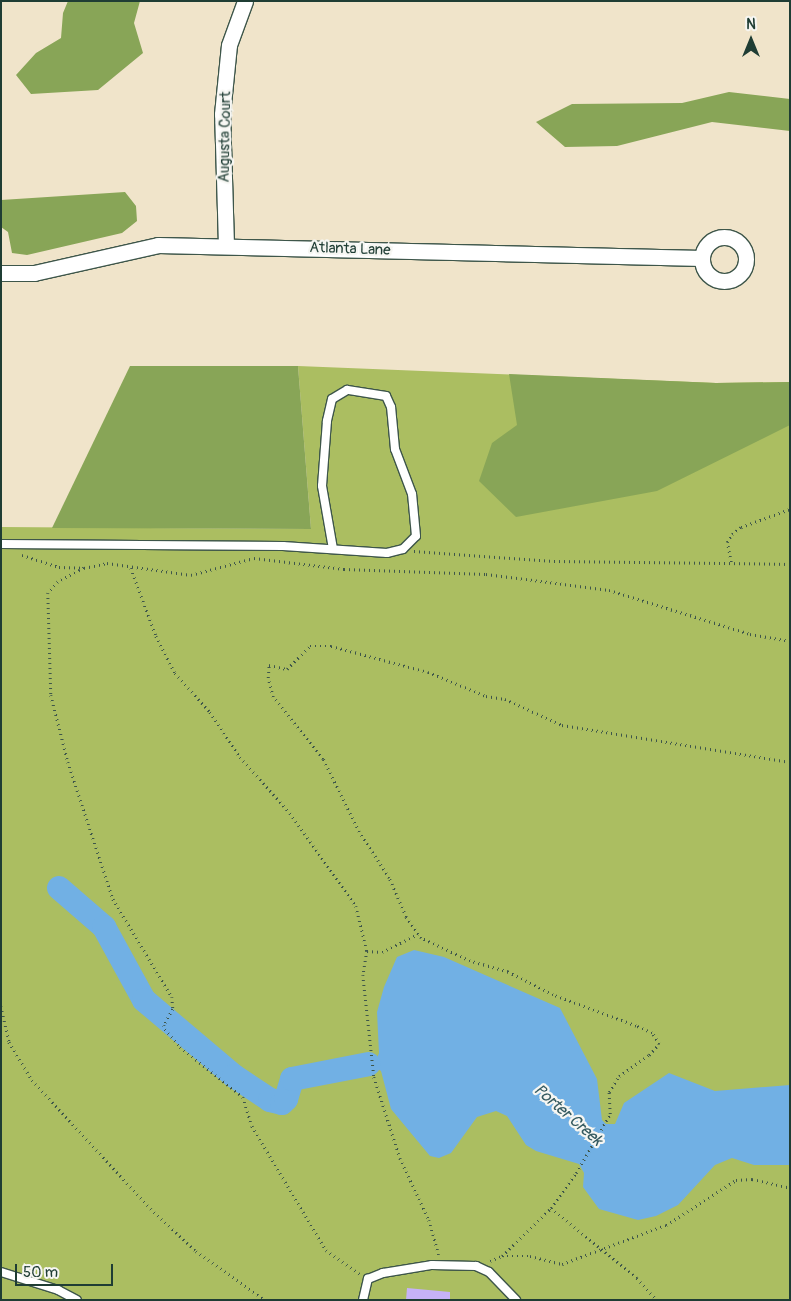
<!DOCTYPE html>
<style>
body{margin:0}
#map{position:relative;width:791px;height:1301px;overflow:hidden;background:#f0e4ca;font-family:Pangolin,sans-serif}
div>[style]{position:absolute}
.green>*{inset:0;background:#abbe61}
.forest>*{inset:0;background:#88a557}
.water>*{inset:0;background:#71b0e4}
.river>*{height:24px;margin:-12px;padding:0 12px;transform-origin:12px;border-radius:12px;background:#71b0e4}
.building>*{inset:0;background:#c6b2f7}
.path>*{height:2.5px;margin-top:-1.25px;transform-origin:0;background:repeating-linear-gradient(90deg,#3e564a 0 1px,transparent 0 5px)}
.roads{filter:drop-shadow(1px 0 #3e564a) drop-shadow(-1px 0 #3e564a) drop-shadow(0 1px #3e564a) drop-shadow(0 -1px #3e564a)}
.lane>*{height:8px;margin:-4px;padding:0 4px;transform-origin:4px;border-radius:4px;background:#fff}
.street>*{height:15px;margin:-7.5px;padding:0 7.5px;transform-origin:7.5px;border-radius:7.5px;background:#fff}
.street>.ring{margin:-7.5px;padding:0;box-sizing:content-box;background:none;border:15px solid #fff;border-radius:50%}
span{translate:-50% -50%;white-space:nowrap;text-align:center;line-height:1.15;-webkit-text-stroke:4.5px #f6f6f2;paint-order:stroke}
.street-label{font-size:15px;color:#1f3d34}
.water-label{font-size:16px;color:#345a60;font-style:italic}
.frame{position:absolute;inset:0;border:2px solid #1f3d34;pointer-events:none}
.north{position:absolute;left:726px;top:15px;width:50px;height:50px;-webkit-text-stroke:4px #f6f6f2;paint-order:stroke;rotate:0deg;font-size:14px;font-weight:700;line-height:20px;text-align:center;color:#1f3d34}
.north::after{content:'';display:block;margin:auto;width:18px;height:22px;background:#1f3d34;clip-path:polygon(50% 0,100% 100%,50% 72%,0 100%)}
.scale{position:absolute;left:15px;top:1264px;width:98px;height:22px;box-sizing:border-box;border:2px solid #1f3d34;border-top:0;padding-left:6px;font-size:15px;line-height:18px;white-space:nowrap;color:#1f3d34;-webkit-text-stroke:4px #f6f6f2;paint-order:stroke}
</style>
<div id="map">
<div class="green">
<div style="clip-path:polygon(298px 366px,716px 383px,790px 382px,790px 1300px,1px 1300px,1px 527px,311px 529px)"></div>
</div>
<div class="forest">
<div style="clip-path:polygon(68px 1px,140px 1px,134px 23px,143px 53px,98px 90px,31px 94px,16px 75px,36px 53px,61px 38px,63px 13px)"></div>
<div style="clip-path:polygon(729px 92px,790px 99px,790px 131px,712px 122px,617px 146px,565px 147px,536px 122px,572px 104px,682px 103px)"></div>
<div style="clip-path:polygon(125px 192px,136px 206px,137px 221px,122px 233px,27px 255px,12px 253px,8px 232px,1px 227px,1px 200px)"></div>
<div style="clip-path:polygon(130px 366px,298px 366px,311px 529px,52px 528px)"></div>
<div style="clip-path:polygon(509px 374px,716px 383px,790px 382px,790px 425px,657px 491px,516px 517px,479px 481px,492px 443px,517px 425px)"></div>
</div>
<div class="water">
<div style="clip-path:polygon(414px 950px,444px 957px,560px 1008px,597px 1079px,602px 1120px,606px 1124px,615px 1124px,624px 1103px,669px 1073px,715px 1091px,790px 1085px,790px 1165px,754px 1165px,732px 1158px,715px 1165px,678px 1205px,656px 1216px,638px 1220px,599px 1209px,583px 1187px,584px 1173px,579px 1164px,536px 1151px,526px 1145px,507px 1116px,496px 1111px,477px 1117px,451px 1153px,439px 1158px,430px 1156px,391px 1109px,381px 1071px,374px 1066px,379px 1053px,377px 1012px,384px 987px,397px 957px)"></div>
</div>
<div class="river">
<div style="left:59px;top:888px;width:60px;rotate:40.9deg"></div>
<div style="left:104px;top:927px;width:83px;rotate:61.3deg"></div>
<div style="left:144px;top:1000px;width:118px;rotate:40.2deg"></div>
<div style="left:234px;top:1076px;width:43px;rotate:33.7deg"></div>
<div style="left:270px;top:1100px;width:12px;rotate:14deg"></div>
<div style="left:282px;top:1103px;width:6px;rotate:-45deg"></div>
<div style="left:286px;top:1099px;width:21px;rotate:-73deg"></div>
<div style="left:292px;top:1079px;width:78px;rotate:-11deg"></div>
</div>
<div class="building">
<div style="clip-path:polygon(407px 1288px,450px 1292px,450px 1300px,406px 1300px)"></div>
</div>
<div class="path">
<div style="left:414px;top:551px;width:140px;rotate:4.1deg"></div>
<div style="left:554px;top:561px;width:236px;rotate:0.7deg"></div>
<div style="left:22px;top:555px;width:39px;rotate:18deg"></div>
<div style="left:59px;top:567px;width:25px;rotate:2deg"></div>
<div style="left:84px;top:568px;width:24px;rotate:-12deg"></div>
<div style="left:107px;top:563px;width:85px;rotate:8.1deg"></div>
<div style="left:191px;top:575px;width:65px;rotate:-15.1deg"></div>
<div style="left:254px;top:558px;width:91px;rotate:7deg"></div>
<div style="left:344px;top:569px;width:142px;rotate:2deg"></div>
<div style="left:486px;top:574px;width:124px;rotate:7.4deg"></div>
<div style="left:609px;top:590px;width:148px;rotate:17.3deg"></div>
<div style="left:750px;top:634px;width:41px;rotate:9.9deg"></div>
<div style="left:731px;top:562px;width:20px;rotate:-101deg"></div>
<div style="left:727px;top:542px;width:9px;rotate:-58deg"></div>
<div style="left:732px;top:534px;width:11px;rotate:-38deg"></div>
<div style="left:741px;top:527px;width:52px;rotate:-20.2deg"></div>
<div style="left:84px;top:568px;width:30px;rotate:152deg"></div>
<div style="left:58px;top:582px;width:15px;rotate:132deg"></div>
<div style="left:48px;top:593px;width:102px;rotate:88.3deg"></div>
<div style="left:51px;top:695px;width:69px;rotate:75.8deg"></div>
<div style="left:68px;top:762px;width:144px;rotate:71.8deg"></div>
<div style="left:113px;top:899px;width:114px;rotate:59deg"></div>
<div style="left:172px;top:997px;width:12px;rotate:85deg"></div>
<div style="left:173px;top:1009px;width:18px;rotate:119deg"></div>
<div style="left:164px;top:1025px;width:4px;rotate:76deg"></div>
<div style="left:165px;top:1029px;width:23px;rotate:50deg"></div>
<div style="left:180px;top:1047px;width:80px;rotate:38.4deg"></div>
<div style="left:243px;top:1097px;width:30px;rotate:73deg"></div>
<div style="left:252px;top:1126px;width:144px;rotate:59.2deg"></div>
<div style="left:326px;top:1250px;width:43px;rotate:35.5deg"></div>
<div style="left:131px;top:568px;width:72px;rotate:69.8deg"></div>
<div style="left:156px;top:636px;width:42px;rotate:62.8deg"></div>
<div style="left:175px;top:673px;width:52px;rotate:48.1deg"></div>
<div style="left:210px;top:712px;width:54px;rotate:56.3deg"></div>
<div style="left:240px;top:757px;width:75px;rotate:48.2deg"></div>
<div style="left:290px;top:813px;width:114px;rotate:54.6deg"></div>
<div style="left:356px;top:906px;width:46px;rotate:76.3deg"></div>
<div style="left:367px;top:951px;width:24px;rotate:99deg"></div>
<div style="left:363px;top:975px;width:103px;rotate:83.8deg"></div>
<div style="left:374px;top:1077px;width:85px;rotate:72.2deg"></div>
<div style="left:400px;top:1158px;width:68px;rotate:64.9deg"></div>
<div style="left:429px;top:1220px;width:36px;rotate:74deg"></div>
<div style="left:367px;top:951px;width:15px;rotate:4deg"></div>
<div style="left:382px;top:952px;width:40px;rotate:-26.6deg"></div>
<div style="left:1px;top:1006px;width:37px;rotate:77deg"></div>
<div style="left:9px;top:1042px;width:44px;rotate:58.8deg"></div>
<div style="left:32px;top:1080px;width:180px;rotate:47.3deg"></div>
<div style="left:154px;top:1212px;width:57px;rotate:42.9deg"></div>
<div style="left:196px;top:1251px;width:85px;rotate:35.4deg"></div>
<div style="left:551px;top:1208px;width:111px;rotate:39.1deg"></div>
<div style="left:637px;top:1278px;width:30px;rotate:48deg"></div>
<div style="left:502px;top:1256px;width:69px;rotate:-44.4deg"></div>
<div style="left:551px;top:1208px;width:43px;rotate:-54.5deg"></div>
<div style="left:576px;top:1173px;width:68px;rotate:-60deg"></div>
<div style="left:610px;top:1114px;width:22px;rotate:-93deg"></div>
<div style="left:609px;top:1092px;width:19px;rotate:-58deg"></div>
<div style="left:619px;top:1076px;width:37px;rotate:-35deg"></div>
<div style="left:649px;top:1055px;width:15px;rotate:-48deg"></div>
<div style="left:659px;top:1044px;width:13px;rotate:-122deg"></div>
<div style="left:652px;top:1033px;width:17px;rotate:-156deg"></div>
<div style="left:636px;top:1026px;width:89px;rotate:-159.5deg"></div>
<div style="left:553px;top:995px;width:51px;rotate:-152.9deg"></div>
<div style="left:508px;top:972px;width:40px;rotate:-164deg"></div>
<div style="left:470px;top:961px;width:54px;rotate:-154.9deg"></div>
<div style="left:421px;top:938px;width:26px;rotate:-126deg"></div>
<div style="left:406px;top:917px;width:43px;rotate:-113.6deg"></div>
<div style="left:389px;top:878px;width:55px;rotate:-123.1deg"></div>
<div style="left:359px;top:832px;width:81px;rotate:-116.3deg"></div>
<div style="left:323px;top:759px;width:80px;rotate:-128.9deg"></div>
<div style="left:273px;top:697px;width:20px;rotate:-105deg"></div>
<div style="left:268px;top:678px;width:13px;rotate:-86deg"></div>
<div style="left:269px;top:665px;width:18px;rotate:13deg"></div>
<div style="left:287px;top:669px;width:33px;rotate:-45deg"></div>
<div style="left:310px;top:646px;width:21px"></div>
<div style="left:331px;top:646px;width:100px;rotate:15deg"></div>
<div style="left:428px;top:672px;width:63px;rotate:22.5deg"></div>
<div style="left:486px;top:696px;width:19px;rotate:9deg"></div>
<div style="left:505px;top:699px;width:63px;rotate:24.5deg"></div>
<div style="left:562px;top:725px;width:231px;rotate:9.2deg"></div>
<div style="left:490px;top:1261px;width:13px;rotate:-23deg"></div>
<div style="left:502px;top:1256px;width:28px"></div>
<div style="left:530px;top:1256px;width:33px;rotate:14deg"></div>
<div style="left:562px;top:1264px;width:111px;rotate:-20.6deg"></div>
<div style="left:666px;top:1225px;width:83px;rotate:-32.7deg"></div>
<div style="left:736px;top:1180px;width:16px;rotate:-4deg"></div>
<div style="left:752px;top:1179px;width:39px;rotate:13deg"></div>
</div>
<div class="roads">
<div class="lane">
<div style="left:1px;top:544px;width:282px;rotate:0.4deg"></div>
<div style="left:283px;top:546px;width:104px;rotate:3.9deg"></div>
<div style="left:387px;top:553px;width:16px;rotate:-14deg"></div>
<div style="left:403px;top:549px;width:18px;rotate:-45deg"></div>
<div style="left:416px;top:536px;width:42px;rotate:-95.4deg"></div>
<div style="left:412px;top:494px;width:48px;rotate:-110.7deg"></div>
<div style="left:395px;top:449px;width:42px;rotate:-95.4deg"></div>
<div style="left:391px;top:407px;width:12px;rotate:-114deg"></div>
<div style="left:386px;top:396px;width:39px;rotate:-171deg"></div>
<div style="left:347px;top:390px;width:17px;rotate:149deg"></div>
<div style="left:332px;top:399px;width:23px;rotate:103deg"></div>
<div style="left:327px;top:421px;width:65px;rotate:94.4deg"></div>
<div style="left:322px;top:486px;width:64px;rotate:80.1deg"></div>
<div style="left:1px;top:1272px;width:60px;rotate:17.5deg"></div>
<div style="left:58px;top:1290px;width:21px;rotate:28deg"></div>
<div style="left:363px;top:1300px;width:22px;rotate:-77deg"></div>
<div style="left:368px;top:1279px;width:16px;rotate:-22deg"></div>
<div style="left:383px;top:1273px;width:50px;rotate:-9.3deg"></div>
<div style="left:432px;top:1265px;width:44px;rotate:1.3deg"></div>
<div style="left:476px;top:1266px;width:14px;rotate:25deg"></div>
<div style="left:489px;top:1272px;width:39px;rotate:46deg"></div>
</div>
<div class="street">
<div class="ring" style="left:702px;top:237px;width:29px;height:29px"></div>
<div style="left:226px;top:245px;width:131px;rotate:-91.7deg"></div>
<div style="left:222px;top:114px;width:69px;rotate:-84.2deg"></div>
<div style="left:229px;top:45px;width:47px;rotate:-70deg"></div>
<div style="left:1px;top:273px;width:33px"></div>
<div style="left:34px;top:273px;width:127px;rotate:-12.7deg"></div>
<div style="left:158px;top:245px;width:544px;rotate:1.37deg"></div>
</div>
</div>
<div class="street-label">
<span style="left:225px;top:137px;rotate:-89deg">Augusta Court</span>
<span style="left:350px;top:249px;rotate:2deg">Atlanta Lane</span>
</div>
<div class="water-label">
<span style="left:568px;top:1115px;rotate:41deg">Porter Creek</span>
</div>
<div class="frame"></div>
<div class="north">N</div>
<div class="scale">50 m</div>
</div>
